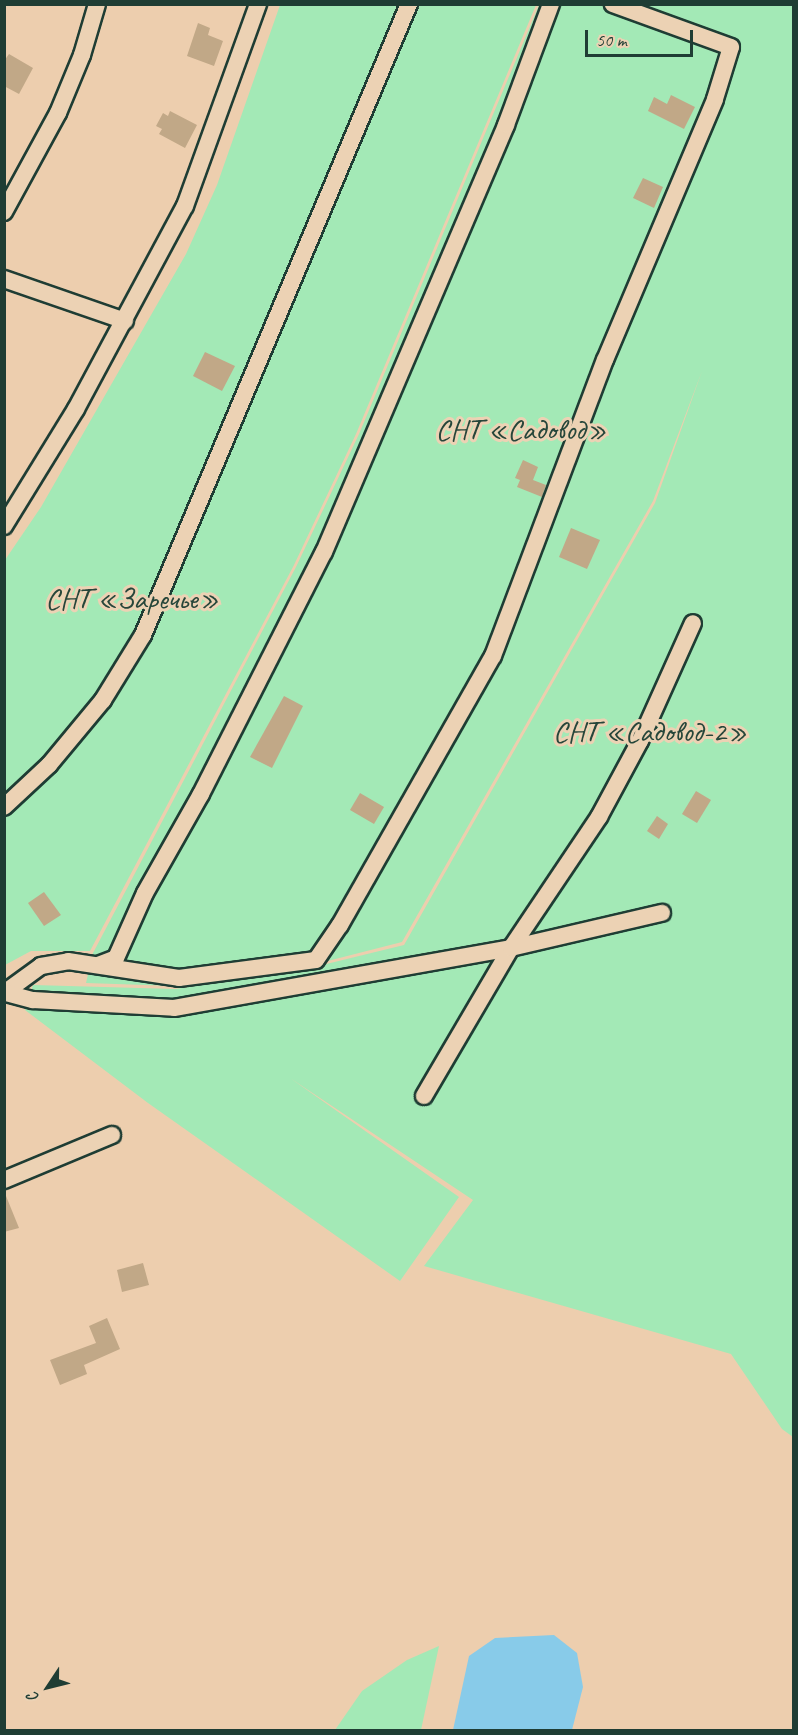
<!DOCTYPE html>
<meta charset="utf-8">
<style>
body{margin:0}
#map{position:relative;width:798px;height:1735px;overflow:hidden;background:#edceae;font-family:Caveat,sans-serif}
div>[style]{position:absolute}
.green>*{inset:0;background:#a3e9b6}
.water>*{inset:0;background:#88cbe9}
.building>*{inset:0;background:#c1a887}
.roads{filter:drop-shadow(2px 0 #1f3d34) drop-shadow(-2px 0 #1f3d34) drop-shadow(0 2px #1f3d34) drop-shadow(0 -2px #1f3d34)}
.minor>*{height:16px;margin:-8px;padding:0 8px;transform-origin:8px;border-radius:8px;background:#ecd2b4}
span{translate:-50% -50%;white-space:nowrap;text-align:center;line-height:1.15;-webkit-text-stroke:6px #ecd2b4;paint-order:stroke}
.park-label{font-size:30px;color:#26463a}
.frame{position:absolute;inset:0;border:6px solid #1f3d34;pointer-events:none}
.north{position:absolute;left:18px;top:1657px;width:60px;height:60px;-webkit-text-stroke:4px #ecd2b4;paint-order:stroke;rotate:235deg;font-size:16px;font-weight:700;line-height:24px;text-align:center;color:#1f3d34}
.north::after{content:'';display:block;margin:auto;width:21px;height:27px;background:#1f3d34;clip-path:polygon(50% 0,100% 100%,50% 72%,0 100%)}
.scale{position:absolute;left:585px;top:30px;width:108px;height:27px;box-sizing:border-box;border:3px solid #1f3d34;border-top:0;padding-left:8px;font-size:18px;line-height:21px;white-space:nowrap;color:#1f3d34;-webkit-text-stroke:4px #ecd2b4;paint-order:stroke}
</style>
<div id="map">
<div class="green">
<div style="clip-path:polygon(280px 5px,536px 5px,356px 434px,294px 565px,90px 951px,31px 951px,5px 965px,5px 560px,41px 507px,186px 254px,217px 185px)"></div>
<div style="clip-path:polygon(539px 5px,793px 5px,793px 1437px,782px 1429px,731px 1354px,424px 1266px,473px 1200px,290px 1078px,459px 1197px,400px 1281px,148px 1103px,25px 1010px,33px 985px,175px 989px,310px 968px,404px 945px,655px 503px,702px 371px,653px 501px,402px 942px,308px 966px,175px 986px,86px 983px,93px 953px,296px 567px,359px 434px)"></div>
<div style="clip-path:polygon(439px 1646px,421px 1730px,335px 1730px,362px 1691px,407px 1660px)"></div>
</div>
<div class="water">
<div style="clip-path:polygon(554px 1635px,577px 1653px,583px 1687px,572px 1730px,453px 1730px,469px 1656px,495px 1638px)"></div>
</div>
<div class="building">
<div style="clip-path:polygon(198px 23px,210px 28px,208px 35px,223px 41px,214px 66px,187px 56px)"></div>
<div style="clip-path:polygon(9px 54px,33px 68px,19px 94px,4px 86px,4px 61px)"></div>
<div style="clip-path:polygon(671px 95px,695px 107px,684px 129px,648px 111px,654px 97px,667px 104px)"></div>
<div style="clip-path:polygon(170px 111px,197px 125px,185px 148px,159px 134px,162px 129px,156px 126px,163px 113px,168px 116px)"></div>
<div style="clip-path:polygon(643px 178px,663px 187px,654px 208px,633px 198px)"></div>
<div style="clip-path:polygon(205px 352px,235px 366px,222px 391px,193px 376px)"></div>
<div style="clip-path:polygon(523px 460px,538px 467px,533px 480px,546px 485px,542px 497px,517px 487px,520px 480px,515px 478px)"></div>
<div style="clip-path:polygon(571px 528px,600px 540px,587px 569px,559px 557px)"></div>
<div style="clip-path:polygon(284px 696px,303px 706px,272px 768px,250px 757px)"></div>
<div style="clip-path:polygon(696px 791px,711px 800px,697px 823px,682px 814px)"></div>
<div style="clip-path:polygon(360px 793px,384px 807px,374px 824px,350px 810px)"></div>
<div style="clip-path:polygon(657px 816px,668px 824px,659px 839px,647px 831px)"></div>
<div style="clip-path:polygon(44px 892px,61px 915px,44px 926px,28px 903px)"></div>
<div style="clip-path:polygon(4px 1191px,19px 1228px,4px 1232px)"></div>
<div style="clip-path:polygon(143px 1263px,149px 1285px,122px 1292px,117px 1270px)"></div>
<div style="clip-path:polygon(107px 1318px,120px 1349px,84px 1365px,87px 1374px,60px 1385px,50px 1360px,96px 1343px,89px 1326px)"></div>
</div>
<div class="roads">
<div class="minor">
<div style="left:4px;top:212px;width:113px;rotate:-61.4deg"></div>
<div style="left:58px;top:113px;width:63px;rotate:-67.5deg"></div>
<div style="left:82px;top:55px;width:53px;rotate:-73.6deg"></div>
<div style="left:4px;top:279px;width:128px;rotate:19.1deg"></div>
<div style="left:4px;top:526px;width:137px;rotate:-58.4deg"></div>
<div style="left:76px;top:409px;width:230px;rotate:-61.8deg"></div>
<div style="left:185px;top:206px;width:215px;rotate:-70.1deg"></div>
<div style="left:4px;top:807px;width:62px;rotate:-43deg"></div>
<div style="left:49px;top:765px;width:85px;rotate:-50.3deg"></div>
<div style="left:103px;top:700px;width:76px;rotate:-58.4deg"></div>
<div style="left:143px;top:635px;width:685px;rotate:-67.14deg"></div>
<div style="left:98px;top:965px;width:19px;rotate:-21deg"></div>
<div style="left:116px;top:958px;width:71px;rotate:-66deg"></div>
<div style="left:145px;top:893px;width:114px;rotate:-60.5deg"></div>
<div style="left:201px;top:794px;width:271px;rotate:-63.1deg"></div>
<div style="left:324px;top:552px;width:464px;rotate:-66.9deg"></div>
<div style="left:506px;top:125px;width:129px;rotate:-69.6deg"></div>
<div style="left:4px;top:993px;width:46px;rotate:-36.1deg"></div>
<div style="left:41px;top:966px;width:27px;rotate:-10deg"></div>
<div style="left:68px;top:961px;width:112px;rotate:8.7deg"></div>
<div style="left:179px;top:978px;width:138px;rotate:-7.5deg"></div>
<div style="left:316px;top:960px;width:42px;rotate:-55.6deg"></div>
<div style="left:340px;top:925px;width:309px;rotate:-60.4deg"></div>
<div style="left:493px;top:656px;width:316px;rotate:-69.3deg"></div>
<div style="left:605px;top:360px;width:283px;rotate:-67.1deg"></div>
<div style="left:715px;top:99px;width:54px;rotate:-72.9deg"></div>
<div style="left:731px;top:47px;width:126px;rotate:-160deg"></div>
<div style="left:6px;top:993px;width:28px;rotate:15deg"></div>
<div style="left:33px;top:1000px;width:141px;rotate:3.2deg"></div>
<div style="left:174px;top:1008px;width:342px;rotate:-10.1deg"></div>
<div style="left:511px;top:948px;width:158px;rotate:-56.1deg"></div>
<div style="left:599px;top:817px;width:86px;rotate:-61.7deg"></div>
<div style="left:640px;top:741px;width:129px;rotate:-65.8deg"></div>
<div style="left:424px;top:1096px;width:172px;rotate:-59.6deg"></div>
<div style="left:511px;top:948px;width:155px;rotate:-13.1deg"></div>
<div style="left:4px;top:1180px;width:117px;rotate:-22.6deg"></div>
</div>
</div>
<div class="park-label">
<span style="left:521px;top:429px">СНТ «Садовод»</span>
<span style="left:132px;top:598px">СНТ «Заречье»</span>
<span style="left:650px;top:731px">СНТ «Садовод-2»</span>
</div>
<div class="frame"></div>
<div class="north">С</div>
<div class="scale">50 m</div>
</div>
